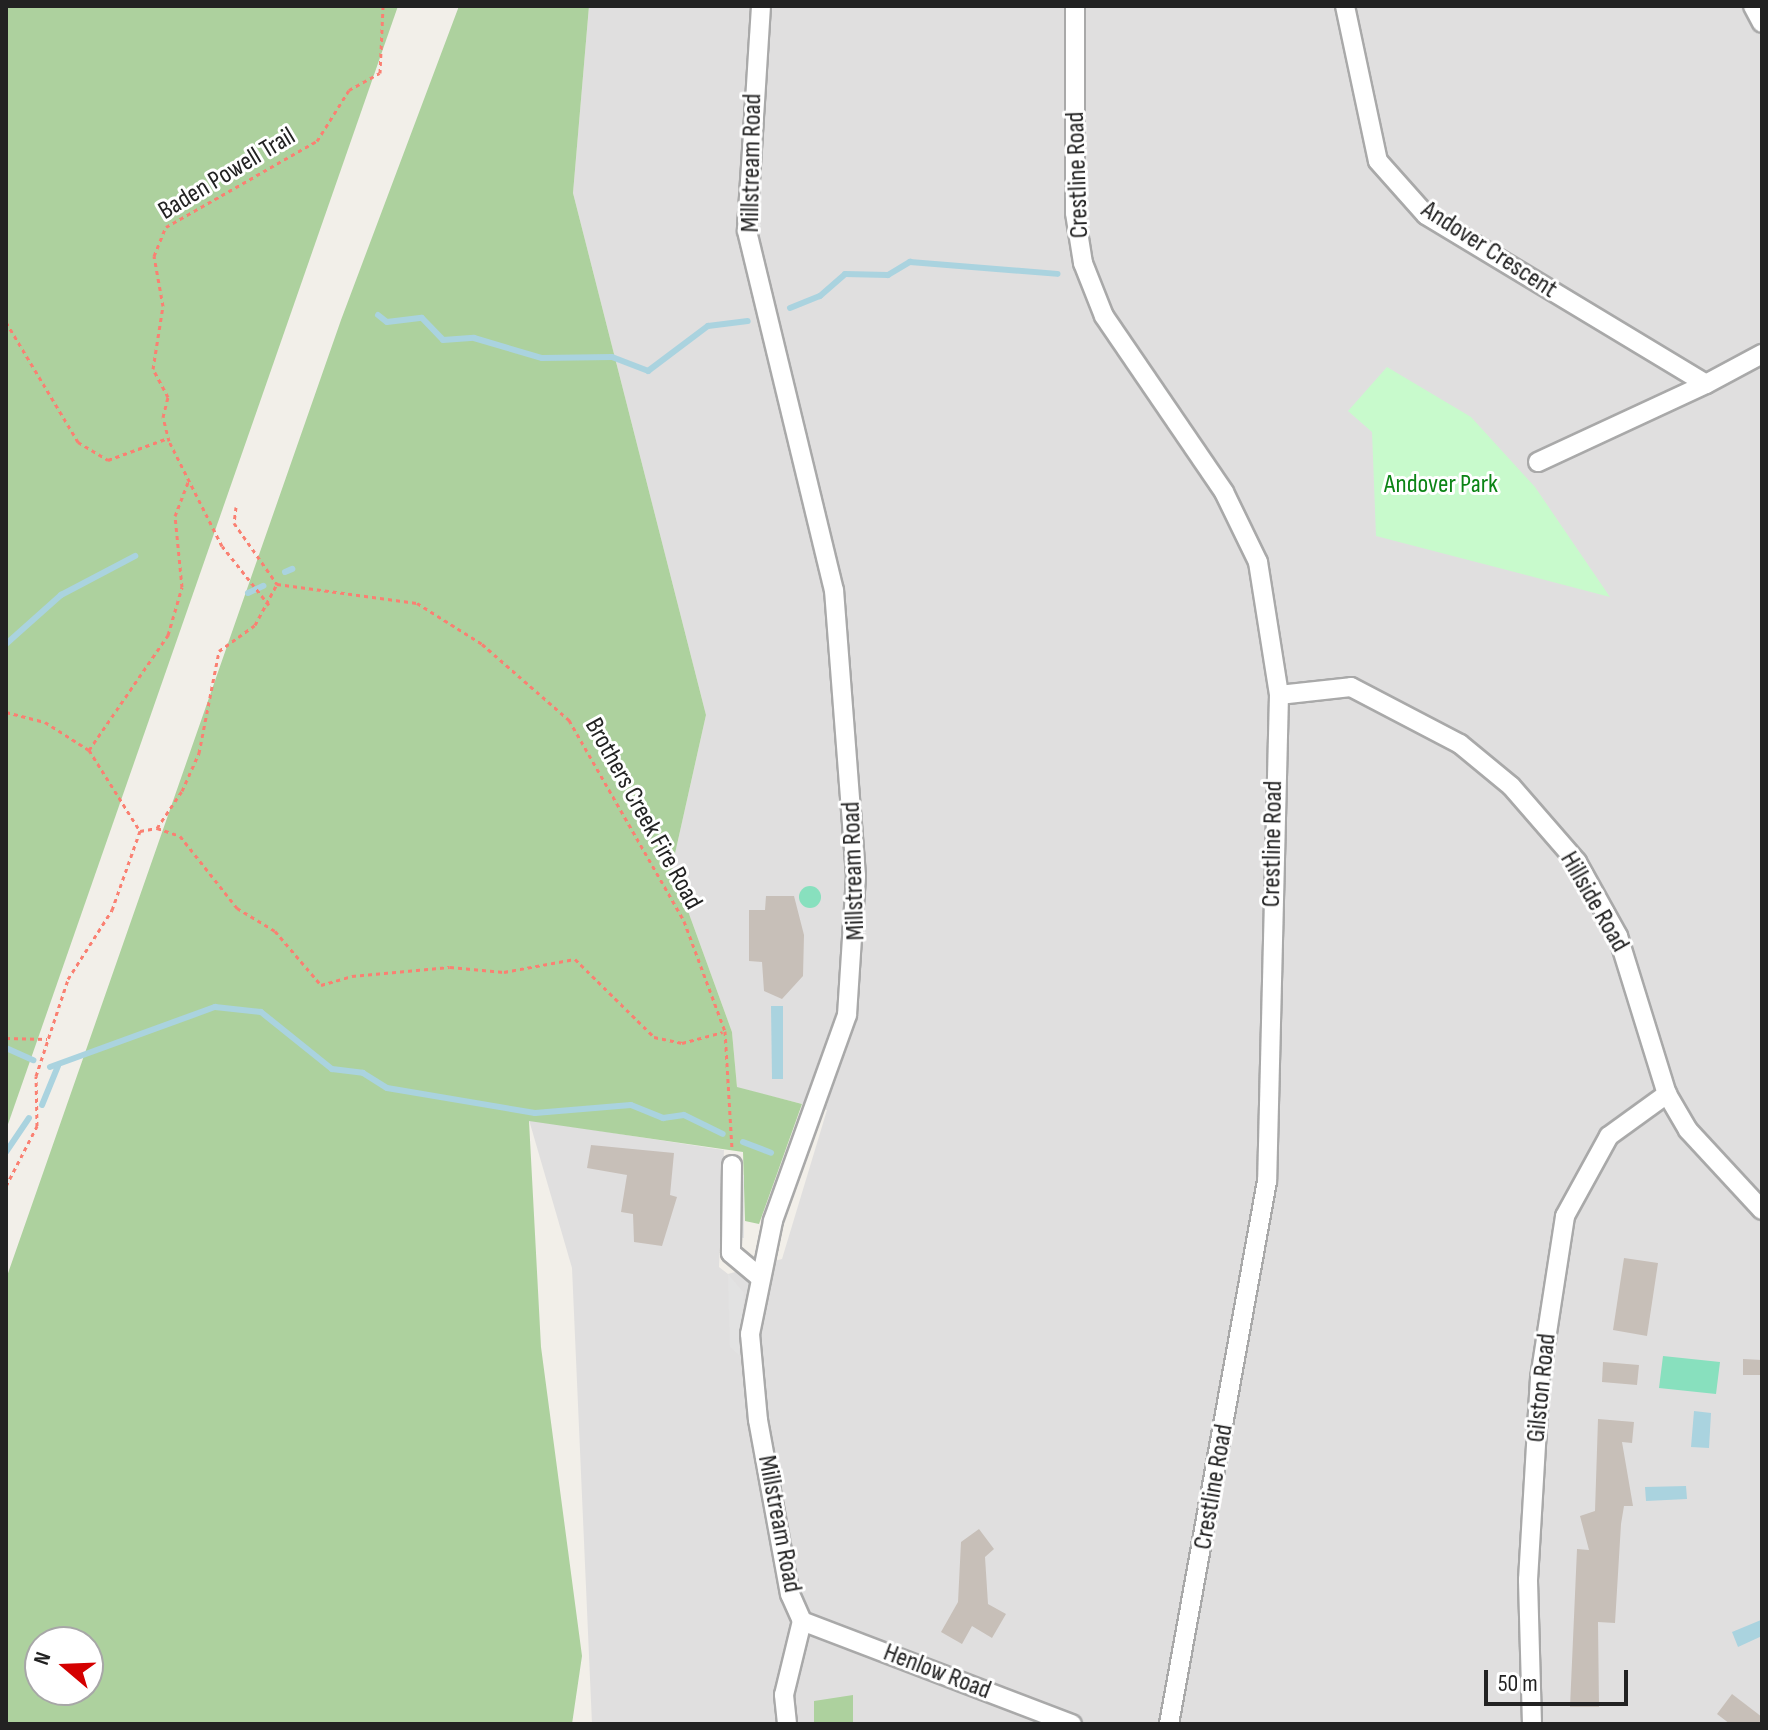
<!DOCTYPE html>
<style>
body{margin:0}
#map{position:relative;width:1768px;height:1730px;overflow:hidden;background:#f2efe9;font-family:"Sofia Sans Condensed",sans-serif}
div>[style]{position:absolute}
.residential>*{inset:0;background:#e0dfdf}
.forest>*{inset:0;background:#add19e}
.park>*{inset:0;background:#c8facc}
.pitch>*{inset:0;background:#88e0be}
.round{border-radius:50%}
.parking>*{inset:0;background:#e2e2e2}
.water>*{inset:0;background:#aad3df}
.stream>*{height:6px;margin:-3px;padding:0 3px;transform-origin:3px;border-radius:3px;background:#aad3df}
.building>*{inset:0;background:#c7bfb8}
.path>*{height:3px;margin-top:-1.5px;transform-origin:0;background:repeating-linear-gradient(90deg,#fa8072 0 4px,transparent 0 8px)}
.roads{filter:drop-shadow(2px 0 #a9a9a9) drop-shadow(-2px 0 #a9a9a9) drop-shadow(0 2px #a9a9a9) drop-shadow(0 -2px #a9a9a9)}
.minor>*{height:18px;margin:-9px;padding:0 9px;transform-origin:9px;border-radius:9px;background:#fff}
span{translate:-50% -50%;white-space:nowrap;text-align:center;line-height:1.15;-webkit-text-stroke:6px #fff;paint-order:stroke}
.street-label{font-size:26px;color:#222}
.park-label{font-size:26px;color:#0c8416}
.frame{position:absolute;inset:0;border:8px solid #222;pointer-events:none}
.north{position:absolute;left:24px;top:1626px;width:80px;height:80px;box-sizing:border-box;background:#fff;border:2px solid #a7a7a7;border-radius:50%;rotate:289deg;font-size:22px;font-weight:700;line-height:32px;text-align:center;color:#222}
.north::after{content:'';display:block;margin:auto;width:28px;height:36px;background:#d40000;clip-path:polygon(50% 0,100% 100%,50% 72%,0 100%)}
.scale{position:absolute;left:1484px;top:1670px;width:144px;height:36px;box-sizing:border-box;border:4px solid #222;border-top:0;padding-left:10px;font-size:24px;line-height:28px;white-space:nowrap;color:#222;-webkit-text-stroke:6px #fff;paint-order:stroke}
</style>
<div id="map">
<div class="residential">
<div style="clip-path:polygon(589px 6px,1762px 6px,1762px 1724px,592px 1724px,572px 1268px,529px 1120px,724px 1150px,719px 1267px,728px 1274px,782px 1259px,827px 1110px,737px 1088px,732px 1032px,672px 867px,706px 715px,573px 193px)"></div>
</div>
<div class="forest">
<div style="clip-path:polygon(6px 6px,398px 6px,6px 1130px)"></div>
<div style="clip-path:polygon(evenodd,459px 6px,589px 6px,573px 193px,706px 715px,672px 867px,732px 1032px,737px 1087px,802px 1104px,759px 1224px,745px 1221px,743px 1152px,529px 1121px,541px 1347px,582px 1656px,572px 1724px,6px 1724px,6px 1279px,341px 320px,459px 6px,40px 1642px,88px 1642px,88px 1690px,40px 1690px,40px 1642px)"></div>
<div style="clip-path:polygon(853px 1695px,853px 1724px,814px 1724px,814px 1701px)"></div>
</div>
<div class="park">
<div style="clip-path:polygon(1387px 367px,1471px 417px,1535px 487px,1610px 597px,1376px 536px,1372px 432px,1348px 411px)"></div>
</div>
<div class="pitch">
<div class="round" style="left:799px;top:886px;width:22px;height:22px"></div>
<div style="clip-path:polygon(1663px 1356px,1720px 1362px,1716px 1394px,1659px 1388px)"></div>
</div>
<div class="parking">
<div style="clip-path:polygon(735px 1174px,744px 1175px,744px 1238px,738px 1238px)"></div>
<div style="clip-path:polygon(728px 1274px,744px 1293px,739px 1355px,730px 1347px)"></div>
</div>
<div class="water">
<div style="clip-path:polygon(771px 1006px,783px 1006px,783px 1079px,772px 1079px)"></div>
<div style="clip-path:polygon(1694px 1411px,1711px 1413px,1709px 1448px,1691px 1447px)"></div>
<div style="clip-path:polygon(1686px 1486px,1687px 1499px,1646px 1501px,1645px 1487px)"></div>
<div style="clip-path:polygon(1761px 1620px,1762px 1636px,1738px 1647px,1732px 1632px)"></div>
</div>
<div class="stream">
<div style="left:790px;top:308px;width:32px;rotate:-22deg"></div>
<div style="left:820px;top:296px;width:33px;rotate:-41deg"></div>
<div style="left:845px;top:274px;width:43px;rotate:1.3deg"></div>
<div style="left:888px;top:275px;width:26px;rotate:-31deg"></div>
<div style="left:910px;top:262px;width:148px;rotate:4.6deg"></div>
<div style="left:378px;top:315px;width:11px;rotate:38deg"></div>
<div style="left:387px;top:322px;width:35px;rotate:-7deg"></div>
<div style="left:422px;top:318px;width:30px;rotate:46deg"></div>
<div style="left:443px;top:340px;width:31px;rotate:-4deg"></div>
<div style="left:474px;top:338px;width:71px;rotate:16.4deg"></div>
<div style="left:542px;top:358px;width:70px;rotate:-0.8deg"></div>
<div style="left:612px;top:357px;width:39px;rotate:21deg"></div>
<div style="left:648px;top:371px;width:75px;rotate:-36.9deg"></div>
<div style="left:708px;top:326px;width:40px;rotate:-7.1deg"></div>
<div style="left:285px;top:572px;width:8px;rotate:-23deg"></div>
<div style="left:248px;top:593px;width:17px;rotate:-25deg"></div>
<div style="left:6px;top:644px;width:74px;rotate:-41.7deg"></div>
<div style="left:61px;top:595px;width:84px;rotate:-27.8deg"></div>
<div style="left:6px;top:1048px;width:30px;rotate:24deg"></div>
<div style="left:50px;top:1067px;width:176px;rotate:-20deg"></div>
<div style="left:215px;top:1007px;width:46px;rotate:6.2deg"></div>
<div style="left:261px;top:1012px;width:91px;rotate:38.8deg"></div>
<div style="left:332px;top:1069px;width:31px;rotate:7deg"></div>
<div style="left:363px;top:1073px;width:28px;rotate:32deg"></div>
<div style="left:387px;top:1088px;width:150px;rotate:9.6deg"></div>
<div style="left:535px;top:1113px;width:96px;rotate:-4.8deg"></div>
<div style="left:631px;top:1105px;width:35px;rotate:22deg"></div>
<div style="left:663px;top:1118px;width:21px;rotate:-8deg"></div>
<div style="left:684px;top:1115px;width:43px;rotate:26deg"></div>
<div style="left:42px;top:1105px;width:42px;rotate:-67.7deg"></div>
<div style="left:743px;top:1142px;width:30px;rotate:21deg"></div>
<div style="left:6px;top:1152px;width:41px;rotate:-55.9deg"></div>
</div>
<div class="building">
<div style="clip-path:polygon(766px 896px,794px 896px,804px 935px,803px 976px,782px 999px,764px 991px,762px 962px,749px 961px,749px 910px,765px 910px)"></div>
<div style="clip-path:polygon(591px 1145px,674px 1153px,670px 1195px,677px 1197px,662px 1246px,634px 1242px,633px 1214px,621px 1212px,627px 1175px,587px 1168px)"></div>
<div style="clip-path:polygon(1624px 1258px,1658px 1263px,1647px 1336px,1613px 1330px)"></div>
<div style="clip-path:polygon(1743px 1359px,1762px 1360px,1762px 1375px,1743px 1375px)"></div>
<div style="clip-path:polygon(1603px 1362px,1639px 1365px,1637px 1385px,1602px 1382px)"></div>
<div style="clip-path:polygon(1598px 1419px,1634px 1422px,1632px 1443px,1622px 1442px,1633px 1506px,1624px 1506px,1621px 1524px,1615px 1623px,1598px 1622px,1599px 1707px,1570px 1707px,1577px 1549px,1589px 1550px,1580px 1516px,1595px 1511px)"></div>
<div style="clip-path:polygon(979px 1529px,994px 1549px,985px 1557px,988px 1604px,1006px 1614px,992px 1638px,972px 1626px,962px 1644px,941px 1632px,958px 1602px,961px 1542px)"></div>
<div style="clip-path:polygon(1732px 1694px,1762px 1717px,1762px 1724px,1730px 1724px,1717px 1714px)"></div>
</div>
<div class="path">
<div style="left:6px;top:322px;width:140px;rotate:59deg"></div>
<div style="left:78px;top:442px;width:35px;rotate:31deg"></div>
<div style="left:108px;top:460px;width:64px;rotate:-20.1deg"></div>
<div style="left:236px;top:507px;width:16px;rotate:97deg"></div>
<div style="left:234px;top:523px;width:75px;rotate:54.8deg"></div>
<div style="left:277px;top:584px;width:141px;rotate:7.7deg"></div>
<div style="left:417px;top:603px;width:77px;rotate:32.2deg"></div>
<div style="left:482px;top:644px;width:116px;rotate:41.1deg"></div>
<div style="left:569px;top:720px;width:232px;rotate:60.2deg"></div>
<div style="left:684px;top:921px;width:117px;rotate:69.6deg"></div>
<div style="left:725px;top:1031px;width:117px;rotate:86.6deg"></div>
<div style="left:269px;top:605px;width:75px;rotate:-128.5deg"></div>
<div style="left:222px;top:546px;width:118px;rotate:-116.8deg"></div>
<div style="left:169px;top:441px;width:25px;rotate:-104deg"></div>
<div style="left:163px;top:417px;width:21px;rotate:-76deg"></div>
<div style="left:168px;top:397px;width:32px;rotate:-118deg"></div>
<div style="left:153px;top:369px;width:64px;rotate:-81deg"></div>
<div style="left:163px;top:306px;width:51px;rotate:-100.2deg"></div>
<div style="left:154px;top:256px;width:31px;rotate:-68deg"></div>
<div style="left:166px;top:227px;width:174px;rotate:-29.7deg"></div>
<div style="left:317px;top:141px;width:60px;rotate:-57.9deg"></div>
<div style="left:349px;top:90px;width:35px;rotate:-29deg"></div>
<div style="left:380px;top:73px;width:67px;rotate:-87.4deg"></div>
<div style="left:6px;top:712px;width:40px;rotate:14.4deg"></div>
<div style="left:45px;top:722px;width:52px;rotate:32.5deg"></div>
<div style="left:89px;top:750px;width:96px;rotate:57.8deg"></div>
<div style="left:89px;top:750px;width:140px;rotate:-55.5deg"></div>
<div style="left:168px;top:635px;width:50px;rotate:-73.7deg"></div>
<div style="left:182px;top:587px;width:71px;rotate:-95.6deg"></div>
<div style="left:175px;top:516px;width:39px;rotate:-69deg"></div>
<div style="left:157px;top:828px;width:24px;rotate:19deg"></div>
<div style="left:180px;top:836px;width:92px;rotate:51.6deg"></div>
<div style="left:237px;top:908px;width:44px;rotate:31.2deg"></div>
<div style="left:275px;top:931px;width:71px;rotate:49.6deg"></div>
<div style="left:321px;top:985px;width:32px;rotate:-16deg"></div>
<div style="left:352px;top:976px;width:98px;rotate:-5.2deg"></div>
<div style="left:450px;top:967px;width:54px;rotate:5.3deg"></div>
<div style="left:504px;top:972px;width:72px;rotate:-10.4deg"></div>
<div style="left:575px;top:959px;width:111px;rotate:44.6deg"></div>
<div style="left:654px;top:1037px;width:29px;rotate:12deg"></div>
<div style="left:682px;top:1043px;width:42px;rotate:-15deg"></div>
<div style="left:140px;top:831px;width:17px;rotate:-10deg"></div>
<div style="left:157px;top:828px;width:45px;rotate:-56deg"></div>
<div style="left:182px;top:791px;width:42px;rotate:-65.9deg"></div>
<div style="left:199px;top:753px;width:104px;rotate:-78.9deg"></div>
<div style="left:219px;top:651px;width:44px;rotate:-35.8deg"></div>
<div style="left:255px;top:625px;width:47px;rotate:-61.8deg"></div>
<div style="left:6px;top:1038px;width:41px;rotate:1.4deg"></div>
<div style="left:6px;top:1186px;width:68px;rotate:-62.7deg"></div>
<div style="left:37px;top:1126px;width:50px;rotate:-91.1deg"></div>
<div style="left:36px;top:1076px;width:102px;rotate:-71.7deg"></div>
<div style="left:68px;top:979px;width:82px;rotate:-57.5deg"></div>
<div style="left:112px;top:910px;width:84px;rotate:-70.5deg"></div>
</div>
<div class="roads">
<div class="minor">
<div style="left:761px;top:6px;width:225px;rotate:93.6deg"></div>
<div style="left:747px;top:231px;width:369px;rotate:76.4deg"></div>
<div style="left:834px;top:590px;width:287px;rotate:85.6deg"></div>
<div style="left:856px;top:876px;width:139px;rotate:93.7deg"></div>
<div style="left:847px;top:1015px;width:219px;rotate:109.8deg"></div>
<div style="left:773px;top:1221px;width:115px;rotate:101.5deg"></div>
<div style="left:750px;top:1334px;width:86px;rotate:84.7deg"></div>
<div style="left:758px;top:1420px;width:177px;rotate:79.6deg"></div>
<div style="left:790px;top:1594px;width:30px;rotate:66deg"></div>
<div style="left:802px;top:1621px;width:76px;rotate:103.7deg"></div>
<div style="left:784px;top:1695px;width:29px;rotate:84deg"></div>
<div style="left:1075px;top:6px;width:207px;rotate:90deg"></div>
<div style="left:1075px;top:213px;width:51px;rotate:80.9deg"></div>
<div style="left:1083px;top:263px;width:57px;rotate:68.4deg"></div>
<div style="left:1104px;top:316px;width:213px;rotate:55.7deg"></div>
<div style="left:1224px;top:492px;width:78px;rotate:64.1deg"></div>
<div style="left:1258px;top:562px;width:135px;rotate:81deg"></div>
<div style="left:1279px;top:695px;width:486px;rotate:91.4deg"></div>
<div style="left:1267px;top:1181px;width:552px;rotate:100.23deg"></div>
<div style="left:1345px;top:6px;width:158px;rotate:78deg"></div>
<div style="left:1378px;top:161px;width:72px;rotate:48.4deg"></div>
<div style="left:1426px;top:215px;width:327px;rotate:31.1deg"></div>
<div style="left:1706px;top:384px;width:64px;rotate:-28.2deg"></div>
<div style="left:1753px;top:6px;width:19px;rotate:62deg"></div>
<div style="left:1538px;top:462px;width:185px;rotate:-24.9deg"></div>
<div style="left:1279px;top:695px;width:72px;rotate:-6.3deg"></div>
<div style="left:1351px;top:687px;width:123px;rotate:27.6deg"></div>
<div style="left:1460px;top:744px;width:66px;rotate:39.5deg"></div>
<div style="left:1511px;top:786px;width:101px;rotate:49deg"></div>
<div style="left:1577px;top:862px;width:85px;rotate:61deg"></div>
<div style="left:1618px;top:936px;width:165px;rotate:72.8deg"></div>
<div style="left:1667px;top:1094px;width:42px;rotate:59.7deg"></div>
<div style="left:1688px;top:1130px;width:109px;rotate:47.2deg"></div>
<div style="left:732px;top:1165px;width:88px;rotate:90.7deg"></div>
<div style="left:731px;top:1253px;width:35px;rotate:40deg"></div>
<div style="left:802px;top:1621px;width:289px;rotate:20.9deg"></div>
<div style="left:1532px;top:1724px;width:144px;rotate:-91.6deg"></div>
<div style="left:1528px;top:1580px;width:202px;rotate:-86.6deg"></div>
<div style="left:1540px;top:1378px;width:164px;rotate:-81.2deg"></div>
<div style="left:1565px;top:1216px;width:91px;rotate:-61.2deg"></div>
<div style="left:1609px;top:1136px;width:72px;rotate:-35.9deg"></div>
</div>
</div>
<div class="street-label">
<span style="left:752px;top:163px;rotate:-89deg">Millstream Road</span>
<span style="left:227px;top:174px;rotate:-31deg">Baden Powell Trail</span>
<span style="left:1078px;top:175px;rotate:-92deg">Crestline Road</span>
<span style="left:1489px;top:250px;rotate:33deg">Andover Crescent</span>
<span style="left:643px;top:814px;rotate:61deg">Brothers Creek Fire Road</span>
<span style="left:1273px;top:844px;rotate:-89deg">Crestline Road</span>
<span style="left:854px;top:871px;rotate:-92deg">Millstream Road</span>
<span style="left:1594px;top:902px;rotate:60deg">Hillside Road</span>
<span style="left:1542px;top:1388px;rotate:-84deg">Gilston Road</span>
<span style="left:1214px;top:1487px;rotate:-80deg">Crestline Road</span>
<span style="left:779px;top:1524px;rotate:79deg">Millstream Road</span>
<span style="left:937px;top:1672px;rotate:21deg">Henlow Road</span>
</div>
<div class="park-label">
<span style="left:1441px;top:485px">Andover Park</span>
</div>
<div class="frame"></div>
<div class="north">N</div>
<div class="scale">50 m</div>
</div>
